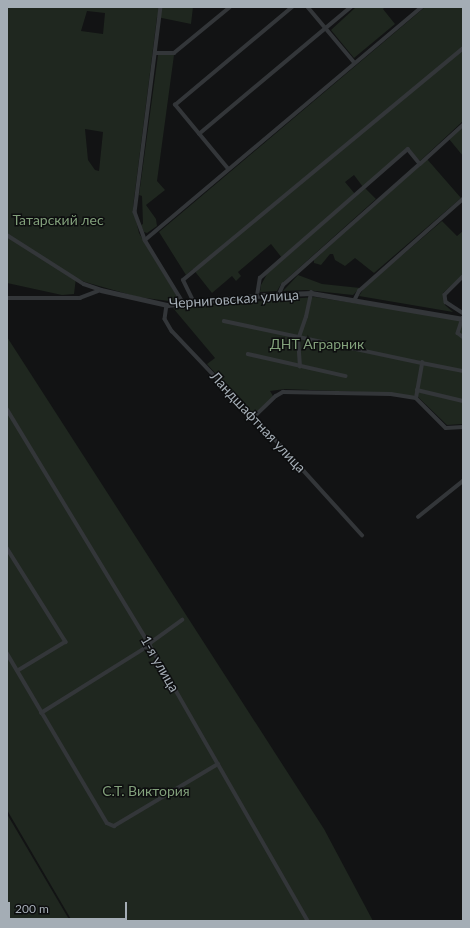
<!DOCTYPE html>
<meta charset="utf-8">
<style>
body{margin:0}
#map{position:relative;width:470px;height:928px;overflow:hidden;background:#121314;font-family:Lato,sans-serif}
div>[style]{position:absolute}
.green>*{inset:0;background:#1f271f}
.minor>*{height:3.5px;margin:-1.75px;padding:0 1.75px;transform-origin:1.75px;border-radius:1.75px;background:#333639}
.tertiary>*{height:4.5px;margin:-2.25px;padding:0 2.25px;transform-origin:2.25px;border-radius:2.25px;background:#333639}
span{translate:-50% -50%;white-space:nowrap;text-align:center;line-height:1.15;-webkit-text-stroke:3px #0d0e0f;paint-order:stroke}
.park-label{font-size:14px;color:#82a07b}
.street-label{font-size:14px;color:#a4adb5}
.frame{position:absolute;inset:0;border:8px solid #a4adb5;pointer-events:none}
.scale{position:absolute;left:8px;top:902px;width:119px;height:18px;box-sizing:border-box;border:2px solid #a4adb5;border-top:0;padding-left:5px;font-size:12px;line-height:14px;white-space:nowrap;color:#a4adb5;-webkit-text-stroke:3px #0d0e0f;paint-order:stroke}
</style>
<div id="map">
<div class="green">
<div style="clip-path:polygon(evenodd,7px 7px,193px 7px,191px 24px,157px 17px,133px 207px,139px 233px,178px 298px,176px 302px,138px 297px,85px 282px,76px 278px,74px 294px,62px 295px,7px 283px,7px 7px,87px 11px,105px 13px,103px 34px,81px 31px,87px 11px,7px 7px,85px 129px,103px 132px,99px 171px,95px 170px,88px 160px,85px 129px)"></div>
<div style="clip-path:polygon(356px 7px,385px 7px,383px 9px,395px 24px,354px 58px,331px 30px)"></div>
<div style="clip-path:polygon(425px 7px,463px 7px,463px 121px,420px 161px,408px 148px,363px 187px,354px 175px,345px 182px,355px 194px,282px 258px,271px 244px,238px 272px,241px 276px,236px 281px,232px 276px,212px 293px,193px 269px,186px 275px,159px 232px)"></div>
<div style="clip-path:polygon(158px 55px,174px 55px,157px 181px,165px 190px,146px 205px,156px 219px,157px 226px,147px 233px,144px 232px,141px 225px,143px 224px,142px 196px,139px 195px)"></div>
<div style="clip-path:polygon(463px 127px,463px 156px,449px 139px)"></div>
<div style="clip-path:polygon(427px 159px,461px 198px,374px 273px,355px 258px,345px 266px,335px 260px,333px 254px,330px 254px,321px 265px,314px 263px,314px 260px)"></div>
<div style="clip-path:polygon(365px 188px,376px 199px,281px 284px,277px 291px,260px 292px,261px 285px,267px 274px)"></div>
<div style="clip-path:polygon(442px 221px,457px 236px,463px 231px,463px 275px,443px 293px,445px 305px,453px 312px,359px 296px,364px 288px)"></div>
<div style="clip-path:polygon(298px 275px,322px 284px,360px 288px,353px 295px,306px 290px,283px 291px)"></div>
<div style="clip-path:polygon(315px 297px,463px 320px,463px 424px,447px 425px,418px 397px,386px 393px,285px 389px,270px 391px,273px 396px,267px 404px,255px 413px,250px 412px,207px 364px,215px 358px,173px 308px)"></div>
<div style="clip-path:polygon(7px 337px,324px 829px,373px 921px,72px 921px,7px 810px)"></div>
<div style="clip-path:polygon(7px 814px,70px 921px,7px 921px)"></div>
</div>
<div class="minor">
<div style="left:161px;top:7px;width:207px;rotate:97.2deg"></div>
<div style="left:135px;top:212px;width:30px;rotate:70deg"></div>
<div style="left:145px;top:240px;width:75px;rotate:58.6deg"></div>
<div style="left:308px;top:7px;width:73px;rotate:50deg"></div>
<div style="left:155px;top:53px;width:19px"></div>
<div style="left:174px;top:53px;width:72px;rotate:-39.4deg"></div>
<div style="left:199px;top:134px;width:198px;rotate:-39.9deg"></div>
<div style="left:228px;top:169px;width:83px;rotate:-129.6deg"></div>
<div style="left:175px;top:105px;width:153px;rotate:-39.9deg"></div>
<div style="left:7px;top:235px;width:91px;rotate:32.5deg"></div>
<div style="left:84px;top:284px;width:18px;rotate:19deg"></div>
<div style="left:145px;top:240px;width:362px;rotate:-40.1deg"></div>
<div style="left:463px;top:277px;width:25px;rotate:135deg"></div>
<div style="left:445px;top:295px;width:7px;rotate:82deg"></div>
<div style="left:446px;top:302px;width:20px;rotate:33deg"></div>
<div style="left:279px;top:294px;width:10px;rotate:-66deg"></div>
<div style="left:283px;top:285px;width:183px;rotate:-41.5deg"></div>
<div style="left:257px;top:296px;width:18px;rotate:-81deg"></div>
<div style="left:260px;top:278px;width:196px;rotate:-41.1deg"></div>
<div style="left:408px;top:149px;width:19px;rotate:51deg"></div>
<div style="left:420px;top:164px;width:58px;rotate:-42.2deg"></div>
<div style="left:7px;top:298px;width:73px"></div>
<div style="left:80px;top:298px;width:22px;rotate:-21deg"></div>
<div style="left:355px;top:299px;width:9px;rotate:-63deg"></div>
<div style="left:359px;top:291px;width:139px;rotate:-41.5deg"></div>
<div style="left:194px;top:303px;width:25px;rotate:-116deg"></div>
<div style="left:183px;top:280px;width:364px;rotate:-39.6deg"></div>
<div style="left:167px;top:305px;width:14px;rotate:98deg"></div>
<div style="left:165px;top:319px;width:14px;rotate:60deg"></div>
<div style="left:172px;top:331px;width:164px;rotate:46.5deg"></div>
<div style="left:285px;top:450px;width:115px;rotate:47.8deg"></div>
<div style="left:463px;top:318px;width:16px;rotate:108deg"></div>
<div style="left:458px;top:333px;width:6px;rotate:39deg"></div>
<div style="left:224px;top:321px;width:202px;rotate:12deg"></div>
<div style="left:248px;top:354px;width:100px;rotate:12.7deg"></div>
<div style="left:300px;top:367px;width:27px;rotate:-94deg"></div>
<div style="left:298px;top:340px;width:24px;rotate:-71deg"></div>
<div style="left:306px;top:317px;width:25px;rotate:-78deg"></div>
<div style="left:417px;top:390px;width:47px;rotate:13.4deg"></div>
<div style="left:416px;top:398px;width:36px;rotate:-80deg"></div>
<div style="left:422px;top:363px;width:42px;rotate:11deg"></div>
<div style="left:7px;top:409px;width:276px;rotate:58.8deg"></div>
<div style="left:150px;top:645px;width:318px;rotate:60.2deg"></div>
<div style="left:254px;top:417px;width:30px;rotate:-44deg"></div>
<div style="left:276px;top:396px;width:8px;rotate:-30deg"></div>
<div style="left:283px;top:392px;width:108px;rotate:1.1deg"></div>
<div style="left:391px;top:394px;width:25px;rotate:9deg"></div>
<div style="left:416px;top:398px;width:42px;rotate:45deg"></div>
<div style="left:446px;top:428px;width:17px;rotate:-3deg"></div>
<div style="left:418px;top:517px;width:58px;rotate:-38.7deg"></div>
<div style="left:7px;top:548px;width:111px;rotate:57.9deg"></div>
<div style="left:66px;top:642px;width:56px;rotate:148.9deg"></div>
<div style="left:149px;top:644px;width:41px;rotate:-36deg"></div>
<div style="left:7px;top:653px;width:197px;rotate:59.5deg"></div>
<div style="left:107px;top:823px;width:8px;rotate:23deg"></div>
<div style="left:114px;top:826px;width:121px;rotate:-30.8deg"></div>
<div style="left:41px;top:713px;width:128px;rotate:-32deg"></div>
</div>
<div class="tertiary">
<div style="left:101px;top:290px;width:68px;rotate:12.8deg"></div>
<div style="left:167px;top:305px;width:99px;rotate:-5.8deg"></div>
<div style="left:265px;top:295px;width:46px;rotate:-2.5deg"></div>
<div style="left:311px;top:293px;width:154px;rotate:9.7deg"></div>
</div>
<div class="park-label">
<span style="left:58px;top:220px">Татарский лес</span>
<span style="left:317px;top:344px">ДНТ Аграрник</span>
<span style="left:146px;top:791px">С.Т. Виктория</span>
</div>
<div class="street-label">
<span style="left:234px;top:299px;rotate:-4deg">Черниговская улица</span>
<span style="left:258px;top:422px;rotate:47deg">Ландшафтная улица</span>
<span style="left:160px;top:664px;rotate:60deg">1-я улица</span>
</div>
<div class="frame"></div>
<div class="scale">200 m</div>
</div>
